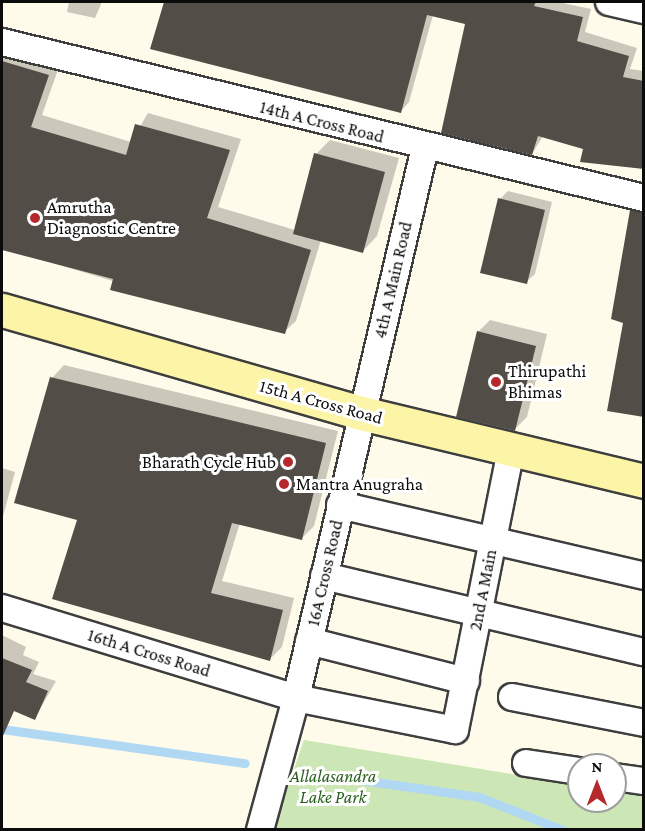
<!DOCTYPE html>
<style>
body{margin:0}
#map{position:relative;width:645px;height:831px;overflow:hidden;background:#fefbea;font-family:"Crimson Pro",serif}
div>[style]{position:absolute}
.green>*{inset:0;background:#cde6b6}
.shadow>*{inset:0;background:#0003}
.stream>*{height:9px;margin:-4.5px;padding:0 4.5px;transform-origin:4.5px;border-radius:4.5px;background:#b1d8f3}
.building>*{inset:0;background:#534d48}
.roads{filter:drop-shadow(2px 0 #3e3e3e) drop-shadow(-2px 0 #3e3e3e) drop-shadow(0 2px #3e3e3e) drop-shadow(0 -2px #3e3e3e)}
.street>*{height:26px;margin:-13px;padding:0 13px;transform-origin:13px;border-radius:13px;background:#fff}
.secondary>*{height:33px;margin:-16.5px;padding:0 16.5px;transform-origin:16.5px;border-radius:16.5px;background:#fcf5a7}
.dots>*{width:16px;height:16px;translate:-50% -50%;box-sizing:border-box;border:3px solid #fff;border-radius:50%}
span{translate:-50% -50%;white-space:nowrap;text-align:center;line-height:1.15;-webkit-text-stroke:6px #fff;paint-order:stroke}
.street-label{font-size:18px;color:#0b0b0b}
.poi-label{font-size:18px;color:#0b0b0b}
.left{translate:0 -50%;text-align:left}
.right{translate:-100% -50%;text-align:right}
.park-label{font-size:18px;color:#2a5f1f;font-style:italic}
.frame{position:absolute;inset:0;border:3px solid #0b0b0b;pointer-events:none}
.north{position:absolute;left:567px;top:753px;width:60px;height:60px;box-sizing:border-box;background:#fff;border:2px solid #9d9d9d;border-radius:50%;rotate:0deg;font-size:16px;font-weight:700;line-height:24px;text-align:center;color:#0b0b0b}
.north::after{content:'';display:block;margin:auto;width:21px;height:27px;background:#b5292c;clip-path:polygon(50% 0,100% 100%,50% 72%,0 100%)}
</style>
<div id="map">
<div class="green">
<div style="clip-path:polygon(304px 740px,579px 785px,579px 801px,615px 801px,615px 791px,643px 796px,643px 829px,273px 830px)"></div>
</div>
<div class="shadow">
<div style="clip-path:polygon(69px 2px,102px 2px,95px 18px,67px 12px)"></div>
<div style="clip-path:polygon(165px 2px,558px 2px,591px 9px,585px 32px,637px 48px,630px 69px,644px 71px,644px 168px,543px 136px,532px 154px,467px 23px,433px 15px,409px 102px,401px 111px,152px 48px)"></div>
<div style="clip-path:polygon(2px 46px,60px 64px,42px 115px,131px 142px,148px 113px,241px 139px,218px 207px,295px 230px,316px 154px,330px 140px,399px 158px,377px 236px,363px 251px,321px 240px,296px 321px,284px 332px,2px 248px)"></div>
<div style="clip-path:polygon(508px 191px,552px 202px,535px 274px,526px 282px,500px 199px)"></div>
<div style="clip-path:polygon(490px 320px,547px 334px,527px 417px,515px 429px,478px 332px)"></div>
<div style="clip-path:polygon(64px 365px,338px 431px,314px 526px,302px 538px,240px 523px,222px 581px,294px 598px,282px 647px,270px 659px,79px 519px,52px 378px)"></div>
<div style="clip-path:polygon(2px 468px,15px 472px,2px 520px)"></div>
<div style="clip-path:polygon(2px 635px,26px 647px,23px 655px,39px 662px,33px 674px,56px 681px,35px 718px,2px 704px)"></div>
</div>
<div class="stream">
<div style="left:2px;top:729px;width:245px;rotate:8deg"></div>
<div style="left:327px;top:775px;width:154px;rotate:8.2deg"></div>
<div style="left:479px;top:797px;width:90px;rotate:21.4deg"></div>
</div>
<div class="building">
<div style="clip-path:polygon(164px 2px,536px 2px,534px 6px,583px 17px,577px 41px,629px 56px,623px 77px,644px 81px,644px 169px,580px 162px,583px 149px,538px 136px,532px 155px,441px 133px,465px 24px,427px 15px,401px 113px,150px 49px)"></div>
<div style="clip-path:polygon(2px 61px,49px 75px,31px 127px,126px 155px,135px 124px,230px 150px,207px 218px,311px 250px,285px 334px,110px 290px,113px 279px,2px 250px)"></div>
<div style="clip-path:polygon(314px 153px,385px 172px,363px 253px,293px 234px)"></div>
<div style="clip-path:polygon(498px 198px,545px 210px,527px 284px,480px 273px)"></div>
<div style="clip-path:polygon(630px 210px,644px 213px,644px 417px,607px 411px,623px 323px,611px 319px)"></div>
<div style="clip-path:polygon(477px 331px,536px 346px,515px 431px,456px 417px)"></div>
<div style="clip-path:polygon(50px 377px,326px 443px,302px 540px,232px 523px,211px 593px,283px 610px,270px 661px,52px 599px,77px 520px,14px 503px)"></div>
<div style="clip-path:polygon(2px 658px,32px 670px,26px 682px,48px 691px,35px 720px,14px 711px,2px 738px)"></div>
</div>
<div class="roads">
<div class="street">
<div style="left:609px;top:2px;width:36px;rotate:13deg"></div>
<div style="left:2px;top:42px;width:661px;rotate:13.66deg"></div>
<div style="left:340px;top:505px;width:312px;rotate:13.1deg"></div>
<div style="left:324px;top:576px;width:329px;rotate:13.4deg"></div>
<div style="left:2px;top:608px;width:307px;rotate:17deg"></div>
<div style="left:296px;top:698px;width:162px;rotate:11.4deg"></div>
<div style="left:455px;top:730px;width:286px;rotate:-78.7deg"></div>
<div style="left:309px;top:641px;width:162px;rotate:14.3deg"></div>
<div style="left:512px;top:697px;width:135px;rotate:11.1deg"></div>
<div style="left:526px;top:763px;width:54px;rotate:8.6deg"></div>
<div style="left:615px;top:777px;width:29px;rotate:8deg"></div>
<div style="left:260px;top:830px;width:137px;rotate:-74.7deg"></div>
<div style="left:296px;top:698px;width:566px;rotate:-76.82deg"></div>
</div>
<div class="secondary">
<div style="left:2px;top:310px;width:373px;rotate:16deg"></div>
<div style="left:361px;top:413px;width:291px;rotate:13.5deg"></div>
</div>
</div>
<div class="dots">
<div style="left:35px;top:218px;background:#b5292c"></div>
<div style="left:496px;top:382px;background:#b5292c"></div>
<div style="left:288px;top:462px;background:#b5292c"></div>
<div style="left:284px;top:484px;background:#b5292c"></div>
</div>
<div class="street-label">
<span style="left:322px;top:122px;rotate:14deg">14th A Cross Road</span>
<span style="left:393px;top:280px;rotate:-77deg">4th A Main Road</span>
<span style="left:321px;top:402px;rotate:15deg">15th A Cross Road</span>
<span style="left:325px;top:573px;rotate:-77deg">16A Cross Road</span>
<span style="left:483px;top:590px;rotate:-79deg">2nd A Main</span>
<span style="left:149px;top:653px;rotate:17deg">16th A Cross Road</span>
</div>
<div class="poi-label">
<span class="left" style="left:47px;top:218px">Amrutha<br>Diagnostic Centre</span>
<span class="left" style="left:508px;top:382px">Thirupathi<br>Bhimas</span>
<span class="right" style="left:276px;top:462px">Bharath Cycle Hub</span>
<span class="left" style="left:296px;top:484px">Mantra Anugraha</span>
</div>
<div class="park-label">
<span style="left:333px;top:787px">Allalasandra<br>Lake Park</span>
</div>
<div class="frame"></div>
<div class="north">N</div>
</div>
